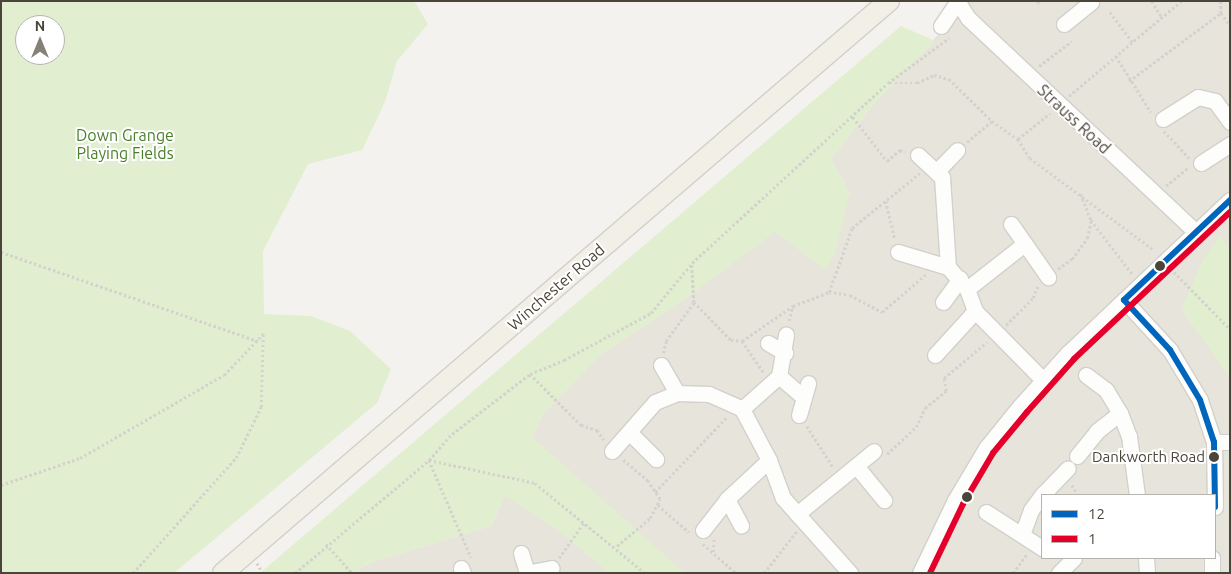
<!DOCTYPE html>
<style>
body{margin:0}
#map{position:relative;width:1231px;height:574px;overflow:hidden;background:#f4f2ee;font-family:Ubuntu,sans-serif}
div>[style]{position:absolute}
.residential>*{inset:0;background:#e7e4dc}
.green>*{inset:0;background:#e1eecf}
.path>*{height:2.5px;margin-top:-1.25px;transform-origin:0;background:repeating-linear-gradient(90deg,#d3d2cc 0 2.5px,transparent 0 5px)}
.roads{filter:drop-shadow(1px 0 #d2d0cb) drop-shadow(-1px 0 #d2d0cb) drop-shadow(0 1px #d2d0cb) drop-shadow(0 -1px #d2d0cb)}
.minor>*{height:15px;margin:-7.5px;padding:0 7.5px;transform-origin:7.5px;border-radius:7.5px;background:#fdfdfc}
.major>*{height:20px;margin:-10px;padding:0 10px;transform-origin:10px;border-radius:10px;background:#f2efe6}
.bus-1>*{height:6px;margin:-3px;padding:0 3px;transform-origin:3px;border-radius:3px;background:#0065bd}
.bus-2>*{height:6px;margin:-3px;padding:0 3px;transform-origin:3px;border-radius:3px;background:#e4002b}
.dots>*{width:14px;height:14px;translate:-50% -50%;box-sizing:border-box;border:2px solid #fff;border-radius:50%}
span{translate:-50% -50%;white-space:nowrap;text-align:center;line-height:1.15;-webkit-text-stroke:4px #fff;paint-order:stroke}
.bus-label{font-size:15px;color:#4b4439}
.right{translate:-100% -50%;text-align:right}
.street-label{font-size:16px;color:#4b4439}
.park-label{font-size:16px;color:#4a7f2a}
.frame{position:absolute;inset:0;border:2px solid #4b4439;pointer-events:none}
.legend{position:absolute;left:1041px;top:494px;width:175px;height:65px;box-sizing:border-box;background:#fff;border:1px solid #b7b4b0;margin:0;padding:6px 9px;list-style:none;font-size:15px;color:#4b4439}
.legend li{display:flex;align-items:center;gap:10px;height:25px}
.legend b{width:25px;border:1px solid #b7b4b0}
.north{position:absolute;left:15px;top:15px;width:50px;height:50px;box-sizing:border-box;background:#fff;border:1px solid #b7b4b0;border-radius:50%;rotate:0deg;font-size:14px;font-weight:700;line-height:20px;text-align:center;color:#4b4439}
.north::after{content:'';display:block;margin:auto;width:18px;height:22px;background:#868178;clip-path:polygon(50% 0,100% 100%,50% 72%,0 100%)}
</style>
<div id="map">
<div class="residential">
<div style="clip-path:polygon(evenodd,969px 1px,1230px 1px,1230px 573px,353px 573px,372px 562px,491px 526px,543px 414px,601px 354px,677px 305px,775px 231px,825px 269px,850px 193px,831px 159px,871px 107px,969px 1px,1042px 495px,1215px 495px,1215px 558px,1042px 558px,1042px 495px)"></div>
</div>
<div class="green">
<div style="clip-path:polygon(evenodd,1px 1px,414px 1px,428px 24px,397px 61px,385px 102px,362px 150px,308px 164px,263px 251px,264px 314px,311px 316px,350px 331px,391px 369px,377px 403px,174px 573px,1px 573px,1px 1px,25px 25px,55px 25px,55px 55px,25px 55px,25px 25px)"></div>
<div style="clip-path:polygon(901px 26px,935px 41px,871px 107px,831px 159px,850px 192px,835px 254px,826px 270px,775px 232px,677px 305px,601px 354px,543px 414px,532px 437px,685px 573px,609px 573px,555px 528px,505px 496px,491px 526px,372px 562px,353px 573px,260px 573px)"></div>
<div style="clip-path:polygon(1219px 236px,1230px 248px,1230px 378px,1181px 309px,1204px 258px)"></div>
</div>
<div class="path">
<div style="left:1152px;top:1px;width:19px;rotate:58deg"></div>
<div style="left:1221px;top:1px;width:12px;rotate:90deg"></div>
<div style="left:1221px;top:13px;width:15px;rotate:53deg"></div>
<div style="left:1037px;top:3px;width:3px;rotate:-45deg"></div>
<div style="left:1110px;top:12px;width:38px;rotate:53deg"></div>
<div style="left:1116px;top:56px;width:66px;rotate:58deg"></div>
<div style="left:1039px;top:66px;width:41px;rotate:-37.1deg"></div>
<div style="left:1129px;top:81px;width:114px;rotate:-36.5deg"></div>
<div style="left:890px;top:83px;width:27px"></div>
<div style="left:917px;top:83px;width:19px;rotate:-25deg"></div>
<div style="left:934px;top:75px;width:16px;rotate:15deg"></div>
<div style="left:949px;top:79px;width:60px;rotate:44.3deg"></div>
<div style="left:992px;top:121px;width:32px;rotate:35deg"></div>
<div style="left:1018px;top:139px;width:22px;rotate:58deg"></div>
<div style="left:1030px;top:158px;width:154px;rotate:36.6deg"></div>
<div style="left:1069px;top:96px;width:147px;rotate:-40.3deg"></div>
<div style="left:853px;top:117px;width:56px;rotate:52.3deg"></div>
<div style="left:887px;top:161px;width:17px;rotate:-40deg"></div>
<div style="left:900px;top:150px;width:6px;rotate:18deg"></div>
<div style="left:1164px;top:131px;width:37px;rotate:47deg"></div>
<div style="left:1018px;top:139px;width:41px;rotate:-39.1deg"></div>
<div style="left:967px;top:142px;width:33px;rotate:-40deg"></div>
<div style="left:1166px;top:186px;width:30px;rotate:-40deg"></div>
<div style="left:1081px;top:194px;width:28px;rotate:69deg"></div>
<div style="left:1091px;top:220px;width:69px;rotate:52.6deg"></div>
<div style="left:886px;top:201px;width:39px;rotate:77deg"></div>
<div style="left:1px;top:252px;width:272px;rotate:19.1deg"></div>
<div style="left:692px;top:265px;width:37px;rotate:87deg"></div>
<div style="left:694px;top:302px;width:53px;rotate:45.8deg"></div>
<div style="left:731px;top:340px;width:11px;rotate:5deg"></div>
<div style="left:742px;top:341px;width:38px;rotate:55deg"></div>
<div style="left:1058px;top:269px;width:17px;rotate:-36deg"></div>
<div style="left:1072px;top:259px;width:26px;rotate:-54deg"></div>
<div style="left:1087px;top:238px;width:18px;rotate:-77deg"></div>
<div style="left:1174px;top:272px;width:80px;rotate:45.5deg"></div>
<div style="left:829px;top:292px;width:21px;rotate:8deg"></div>
<div style="left:850px;top:295px;width:36px;rotate:28deg"></div>
<div style="left:882px;top:312px;width:58px;rotate:-40.8deg"></div>
<div style="left:789px;top:321px;width:14px;rotate:-78deg"></div>
<div style="left:1006px;top:325px;width:38px;rotate:-45deg"></div>
<div style="left:1033px;top:298px;width:14px;rotate:-69deg"></div>
<div style="left:742px;top:341px;width:62px;rotate:-34.5deg"></div>
<div style="left:793px;top:306px;width:39px;rotate:-21deg"></div>
<div style="left:829px;top:292px;width:68px;rotate:-70.2deg"></div>
<div style="left:852px;top:228px;width:87px;rotate:-39deg"></div>
<div style="left:663px;top:353px;width:12px;rotate:-76deg"></div>
<div style="left:666px;top:341px;width:48px;rotate:-54.3deg"></div>
<div style="left:530px;top:374px;width:72px;rotate:45deg"></div>
<div style="left:581px;top:425px;width:17px;rotate:17deg"></div>
<div style="left:597px;top:430px;width:12px;rotate:55deg"></div>
<div style="left:807px;top:426px;width:49px;rotate:57.6deg"></div>
<div style="left:887px;top:454px;width:40px;rotate:-43deg"></div>
<div style="left:916px;top:427px;width:21px;rotate:-65deg"></div>
<div style="left:925px;top:408px;width:27px;rotate:-39deg"></div>
<div style="left:946px;top:391px;width:13px;rotate:-99deg"></div>
<div style="left:944px;top:378px;width:56px;rotate:-39.9deg"></div>
<div style="left:429px;top:460px;width:108px;rotate:12.2deg"></div>
<div style="left:535px;top:483px;width:142px;rotate:39.3deg"></div>
<div style="left:429px;top:460px;width:106px;rotate:66.6deg"></div>
<div style="left:1px;top:485px;width:83px;rotate:-18.9deg"></div>
<div style="left:80px;top:458px;width:166px;rotate:-30deg"></div>
<div style="left:224px;top:375px;width:57px;rotate:-46.4deg"></div>
<div style="left:1072px;top:485px;width:12px;rotate:59deg"></div>
<div style="left:655px;top:492px;width:104px;rotate:-46.2deg"></div>
<div style="left:658px;top:505px;width:41px;rotate:41.1deg"></div>
<div style="left:326px;top:544px;width:39px;rotate:48deg"></div>
<div style="left:703px;top:544px;width:44px;rotate:41.3deg"></div>
<div style="left:617px;top:546px;width:43px;rotate:-40.3deg"></div>
<div style="left:650px;top:518px;width:21px;rotate:-62deg"></div>
<div style="left:660px;top:499px;width:22px;rotate:-124deg"></div>
<div style="left:648px;top:481px;width:34px;rotate:-140deg"></div>
<div style="left:713px;top:552px;width:14px;rotate:-86deg"></div>
<div style="left:559px;top:558px;width:44px;rotate:-55.2deg"></div>
<div style="left:257px;top:563px;width:12px;rotate:59deg"></div>
<div style="left:133px;top:573px;width:154px;rotate:-48.2deg"></div>
<div style="left:236px;top:458px;width:57px;rotate:-63.9deg"></div>
<div style="left:261px;top:407px;width:72px;rotate:-88.4deg"></div>
<div style="left:295px;top:573px;width:175px;rotate:-40.1deg"></div>
<div style="left:429px;top:460px;width:35px;rotate:-49deg"></div>
<div style="left:452px;top:434px;width:98px;rotate:-37.6deg"></div>
<div style="left:530px;top:374px;width:37px;rotate:-22deg"></div>
<div style="left:564px;top:360px;width:99px;rotate:-28.4deg"></div>
<div style="left:651px;top:313px;width:65px;rotate:-50.6deg"></div>
<div style="left:692px;top:263px;width:266px;rotate:-42.6deg"></div>
<div style="left:888px;top:83px;width:76px;rotate:-36.4deg"></div>
<div style="left:764px;top:573px;width:53px;rotate:-51.8deg"></div>
<div style="left:1013px;top:573px;width:24px;rotate:-54deg"></div>
</div>
<div class="roads">
<div class="minor">
<div style="left:958px;top:2px;width:19px;rotate:58deg"></div>
<div style="left:968px;top:18px;width:313px;rotate:43.2deg"></div>
<div style="left:1064px;top:24px;width:35px;rotate:-39deg"></div>
<div style="left:941px;top:26px;width:30px;rotate:-56deg"></div>
<div style="left:1163px;top:119px;width:41px;rotate:-32.2deg"></div>
<div style="left:1198px;top:97px;width:17px;rotate:13deg"></div>
<div style="left:1215px;top:101px;width:26px;rotate:54deg"></div>
<div style="left:918px;top:155px;width:33px;rotate:43deg"></div>
<div style="left:942px;top:177px;width:90px;rotate:86.2deg"></div>
<div style="left:1201px;top:163px;width:35px;rotate:-33deg"></div>
<div style="left:937px;top:171px;width:29px;rotate:-46deg"></div>
<div style="left:1011px;top:224px;width:65px;rotate:55.1deg"></div>
<div style="left:898px;top:252px;width:52px;rotate:16.7deg"></div>
<div style="left:948px;top:267px;width:29px;rotate:49deg"></div>
<div style="left:967px;top:289px;width:23px;rotate:70deg"></div>
<div style="left:975px;top:311px;width:97px;rotate:45.4deg"></div>
<div style="left:967px;top:289px;width:71px;rotate:-38.2deg"></div>
<div style="left:1124px;top:300px;width:68px;rotate:47.4deg"></div>
<div style="left:1170px;top:350px;width:58px;rotate:59deg"></div>
<div style="left:1200px;top:400px;width:44px;rotate:71.6deg"></div>
<div style="left:1214px;top:442px;width:65px;rotate:89.1deg"></div>
<div style="left:943px;top:302px;width:29px;rotate:-54deg"></div>
<div style="left:768px;top:343px;width:20px;rotate:30deg"></div>
<div style="left:935px;top:355px;width:59px;rotate:-47.7deg"></div>
<div style="left:661px;top:365px;width:32px;rotate:60deg"></div>
<div style="left:1086px;top:375px;width:25px;rotate:37deg"></div>
<div style="left:1106px;top:390px;width:27px;rotate:59deg"></div>
<div style="left:1120px;top:413px;width:25px;rotate:69deg"></div>
<div style="left:1129px;top:436px;width:60px;rotate:82.3deg"></div>
<div style="left:779px;top:376px;width:33px;rotate:41deg"></div>
<div style="left:742px;top:409px;width:50px;rotate:-41.7deg"></div>
<div style="left:779px;top:376px;width:42px;rotate:-80.3deg"></div>
<div style="left:799px;top:415px;width:33px;rotate:-74deg"></div>
<div style="left:630px;top:433px;width:37px;rotate:45deg"></div>
<div style="left:1214px;top:442px;width:16px"></div>
<div style="left:612px;top:451px;width:65px;rotate:-48.7deg"></div>
<div style="left:655px;top:402px;width:24px;rotate:-22deg"></div>
<div style="left:677px;top:393px;width:32px;rotate:2deg"></div>
<div style="left:709px;top:394px;width:36px;rotate:24deg"></div>
<div style="left:742px;top:409px;width:58px;rotate:62.1deg"></div>
<div style="left:769px;top:460px;width:40px;rotate:69.8deg"></div>
<div style="left:783px;top:498px;width:101px;rotate:48.2deg"></div>
<div style="left:1077px;top:456px;width:32px;rotate:-51deg"></div>
<div style="left:1097px;top:431px;width:29px;rotate:-38deg"></div>
<div style="left:857px;top:467px;width:43px;rotate:50.7deg"></div>
<div style="left:1042px;top:495px;width:37px;rotate:-46deg"></div>
<div style="left:727px;top:499px;width:30px;rotate:62deg"></div>
<div style="left:986px;top:512px;width:67px;rotate:32.7deg"></div>
<div style="left:797px;top:514px;width:99px;rotate:-39.3deg"></div>
<div style="left:703px;top:530px;width:39px;rotate:-52deg"></div>
<div style="left:727px;top:499px;width:57px;rotate:-42.9deg"></div>
<div style="left:1023px;top:532px;width:23px;rotate:-70deg"></div>
<div style="left:1031px;top:510px;width:19px;rotate:-54deg"></div>
<div style="left:521px;top:553px;width:21px;rotate:73deg"></div>
<div style="left:1146px;top:558px;width:14px;rotate:86deg"></div>
<div style="left:461px;top:568px;width:5px;rotate:68deg"></div>
<div style="left:526px;top:573px;width:26px;rotate:-11deg"></div>
<div style="left:920px;top:573px;width:81px;rotate:-64.4deg"></div>
<div style="left:955px;top:500px;width:61px;rotate:-59.2deg"></div>
<div style="left:986px;top:448px;width:54px;rotate:-51deg"></div>
<div style="left:1020px;top:406px;width:72px;rotate:-47.8deg"></div>
<div style="left:1068px;top:353px;width:223px;rotate:-43.4deg"></div>
<div style="left:1059px;top:573px;width:21px;rotate:-45deg"></div>
<div style="left:1212px;top:573px;width:15px;rotate:-90deg"></div>
</div>
<div class="major">
<div style="left:223px;top:573px;width:878px;rotate:-40.66deg"></div>
</div>
</div>
<div class="bus-1">
<div style="left:1124px;top:300px;width:68px;rotate:47.4deg"></div>
<div style="left:1170px;top:350px;width:58px;rotate:59deg"></div>
<div style="left:1200px;top:400px;width:44px;rotate:71.6deg"></div>
<div style="left:1214px;top:442px;width:65px;rotate:89.1deg"></div>
<div style="left:1124px;top:300px;width:146px;rotate:-43.3deg"></div>
</div>
<div class="bus-2">
<div style="left:930px;top:573px;width:76px;rotate:-64.4deg"></div>
<div style="left:963px;top:504px;width:59px;rotate:-59.5deg"></div>
<div style="left:993px;top:453px;width:53px;rotate:-50.3deg"></div>
<div style="left:1027px;top:412px;width:71px;rotate:-48.4deg"></div>
<div style="left:1074px;top:359px;width:214px;rotate:-43.3deg"></div>
</div>
<div class="dots">
<div style="left:1160px;top:266px;background:#4b4439"></div>
<div style="left:1214px;top:457px;background:#4b4439"></div>
<div style="left:967px;top:497px;background:#4b4439"></div>
</div>
<div class="bus-label">
<span class="right" style="left:1205px;top:457px">Dankworth Road</span>
</div>
<div class="street-label">
<span style="left:1074px;top:119px;rotate:43deg">Strauss Road</span>
<span style="left:556px;top:287px;rotate:-41deg">Winchester Road</span>
</div>
<div class="park-label">
<span style="left:125px;top:144px">Down Grange<br>Playing Fields</span>
</div>
<div class="frame"></div>
<ul class="legend">
<li><b style="height:6px;background:#0065bd"></b>12</li>
<li><b style="height:6px;background:#e4002b"></b>1</li>
</ul>
<div class="north">N</div>
</div>
